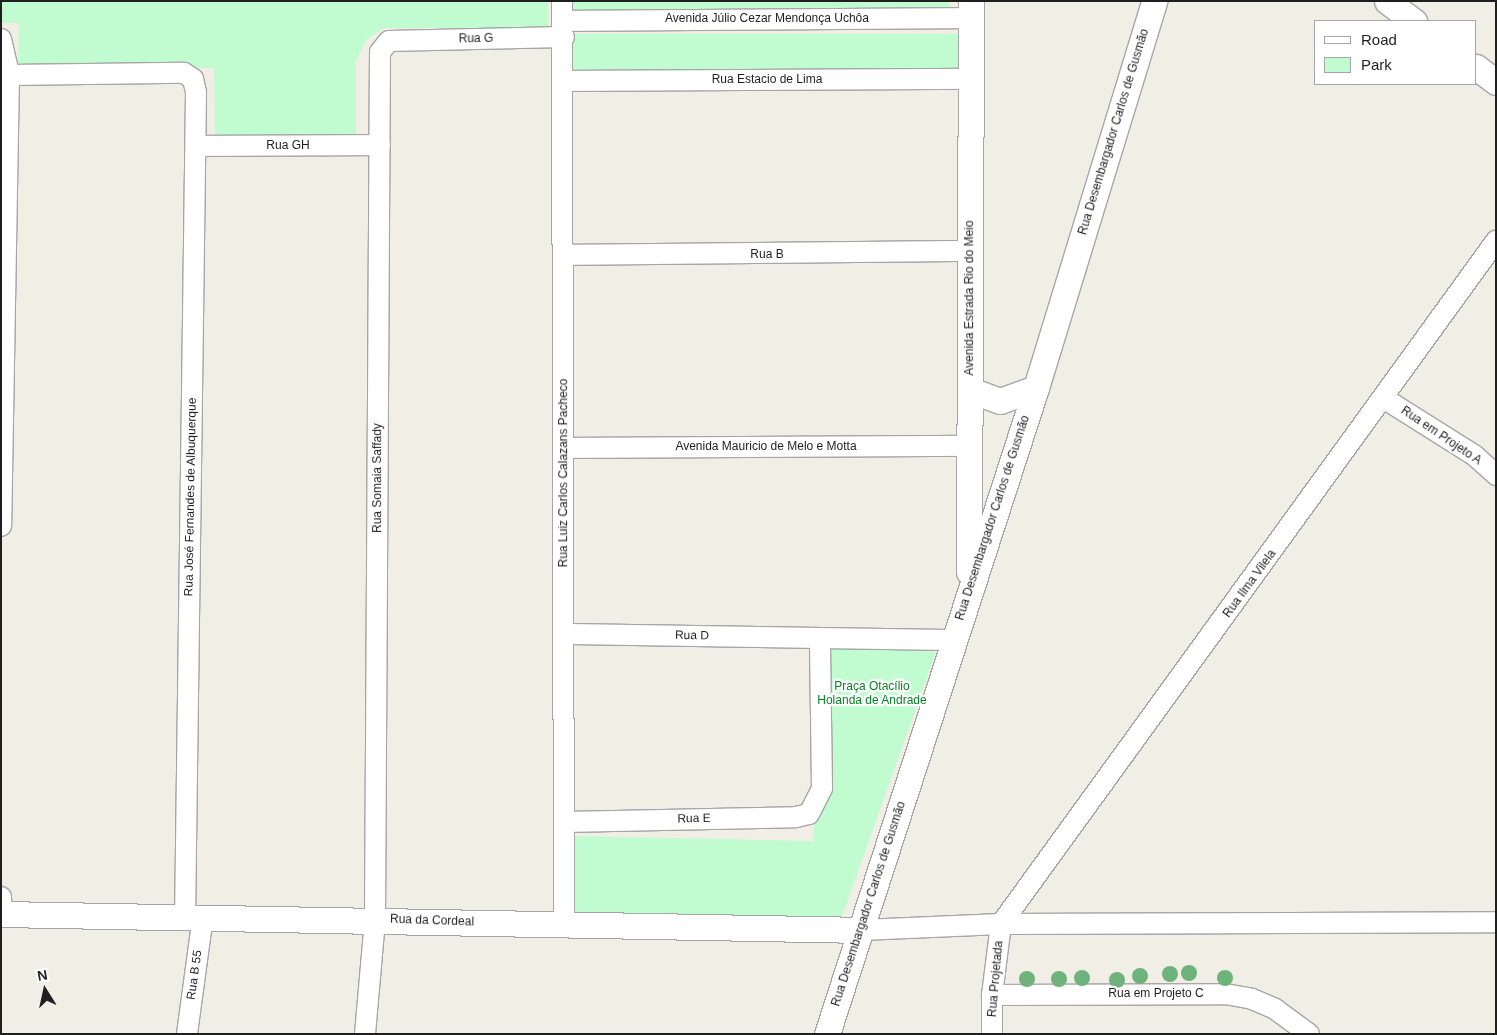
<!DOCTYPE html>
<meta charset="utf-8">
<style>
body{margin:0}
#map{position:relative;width:1497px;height:1035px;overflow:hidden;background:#f0eee5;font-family:Arial,sans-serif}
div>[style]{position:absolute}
.park>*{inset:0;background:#c0fccf}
.roads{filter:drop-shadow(1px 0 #a6a6a6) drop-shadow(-1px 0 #a6a6a6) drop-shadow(0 1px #a6a6a6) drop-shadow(0 -1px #a6a6a6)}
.minor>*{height:20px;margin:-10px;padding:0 10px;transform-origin:10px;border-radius:10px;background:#fff}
.tertiary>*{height:25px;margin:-12.5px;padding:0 12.5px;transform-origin:12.5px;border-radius:12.5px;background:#fff}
.trees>*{width:16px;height:16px;margin:-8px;border-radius:50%;background:#6fb37c}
span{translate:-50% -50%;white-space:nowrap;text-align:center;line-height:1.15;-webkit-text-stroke:4.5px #fff;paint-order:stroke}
.street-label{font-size:12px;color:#1f1f1f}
.park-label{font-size:12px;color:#068326}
.frame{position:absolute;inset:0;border:2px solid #1f1f1f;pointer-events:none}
.legend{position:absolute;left:1314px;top:20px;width:162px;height:65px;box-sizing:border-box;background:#fff;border:1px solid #a5a5a5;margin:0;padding:6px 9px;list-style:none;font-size:15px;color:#1f1f1f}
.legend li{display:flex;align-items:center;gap:10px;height:25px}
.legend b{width:25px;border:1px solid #a5a5a5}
.north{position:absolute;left:20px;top:965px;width:50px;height:50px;-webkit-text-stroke:4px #fff;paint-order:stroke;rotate:350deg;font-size:14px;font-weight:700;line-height:20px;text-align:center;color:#1f1f1f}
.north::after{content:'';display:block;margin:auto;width:18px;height:22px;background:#1f1f1f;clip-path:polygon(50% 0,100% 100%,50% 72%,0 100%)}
</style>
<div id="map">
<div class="park">
<div style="clip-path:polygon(1px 1px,548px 1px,548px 28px,384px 28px,366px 40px,356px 61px,356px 143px,215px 144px,214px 68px,18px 69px,19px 23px,1px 23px)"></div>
<div style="clip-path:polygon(565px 1px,949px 1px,949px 14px,565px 12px)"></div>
<div style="clip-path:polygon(571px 34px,961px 34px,961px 70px,571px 70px)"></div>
<div style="clip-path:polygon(832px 645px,936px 652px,840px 922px,573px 921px,574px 836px,813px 841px,819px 739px)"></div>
</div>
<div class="roads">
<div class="minor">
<div style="left:562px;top:1px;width:924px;rotate:89.88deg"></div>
<div style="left:563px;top:21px;width:408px;rotate:-0.4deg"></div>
<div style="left:1px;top:39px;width:37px;rotate:77deg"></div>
<div style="left:9px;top:75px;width:451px;rotate:91deg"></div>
<div style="left:9px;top:75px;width:175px;rotate:-0.7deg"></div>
<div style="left:184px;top:73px;width:11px;rotate:34deg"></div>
<div style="left:193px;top:79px;width:13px;rotate:77deg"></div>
<div style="left:196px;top:92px;width:824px;rotate:90.76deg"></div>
<div style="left:563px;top:81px;width:408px;rotate:-0.3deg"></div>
<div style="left:197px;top:146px;width:183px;rotate:-0.3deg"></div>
<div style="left:564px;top:255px;width:407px;rotate:-0.6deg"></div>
<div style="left:1385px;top:399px;width:105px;rotate:32.2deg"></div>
<div style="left:1474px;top:455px;width:30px;rotate:42deg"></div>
<div style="left:564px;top:448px;width:405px;rotate:-0.3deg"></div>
<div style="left:564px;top:634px;width:389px;rotate:0.9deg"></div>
<div style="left:565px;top:822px;width:231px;rotate:-1.2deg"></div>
<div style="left:796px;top:817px;width:13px;rotate:-13deg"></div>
<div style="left:809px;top:814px;width:29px;rotate:-63deg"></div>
<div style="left:822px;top:788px;width:150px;rotate:-90.8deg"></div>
<div style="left:1px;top:897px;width:17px;rotate:87deg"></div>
<div style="left:862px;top:930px;width:139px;rotate:-2.5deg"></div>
<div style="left:1001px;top:924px;width:495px;rotate:-0.2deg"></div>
<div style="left:992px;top:995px;width:233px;rotate:-0.2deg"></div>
<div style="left:1225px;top:994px;width:27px;rotate:10deg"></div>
<div style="left:1252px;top:999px;width:25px;rotate:23deg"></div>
<div style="left:1275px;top:1009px;width:42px;rotate:36.3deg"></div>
<div style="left:187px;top:1034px;width:119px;rotate:-82.3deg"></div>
<div style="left:365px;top:1034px;width:115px;rotate:-85deg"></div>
<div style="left:375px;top:919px;width:867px;rotate:-89.67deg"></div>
<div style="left:380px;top:52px;width:14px;rotate:-51deg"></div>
<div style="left:389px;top:41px;width:175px;rotate:-1.3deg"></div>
<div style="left:992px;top:1034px;width:39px;rotate:-90deg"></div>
<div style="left:992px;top:995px;width:72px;rotate:-82.8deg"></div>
<div style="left:1001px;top:924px;width:844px;rotate:-54.07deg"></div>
</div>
<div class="tertiary">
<div style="left:1387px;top:1px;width:34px;rotate:37deg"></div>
<div style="left:1476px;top:67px;width:25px;rotate:37deg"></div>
<div style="left:970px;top:390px;width:32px;rotate:20deg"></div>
<div style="left:1000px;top:401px;width:38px;rotate:-20deg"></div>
<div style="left:969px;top:572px;width:571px;rotate:-89.8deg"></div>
<div style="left:1px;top:914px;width:861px;rotate:1.06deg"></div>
<div style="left:827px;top:1034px;width:679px;rotate:-72.07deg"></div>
<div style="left:1036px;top:388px;width:405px;rotate:-73deg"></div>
</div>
</div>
<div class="trees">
<div style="left:1189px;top:973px"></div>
<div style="left:1170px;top:974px"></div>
<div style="left:1140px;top:976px"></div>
<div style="left:1082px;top:978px"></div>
<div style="left:1225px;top:978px"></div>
<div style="left:1027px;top:979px"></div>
<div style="left:1059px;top:979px"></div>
<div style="left:1117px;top:980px"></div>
</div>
<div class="street-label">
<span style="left:767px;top:19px">Avenida Júlio Cezar Mendonça Uchôa</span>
<span style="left:476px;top:39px;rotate:-1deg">Rua G</span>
<span style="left:767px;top:80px">Rua Estacio de Lima</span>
<span style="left:1114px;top:132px;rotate:-73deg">Rua Desembargador Carlos de Gusmão</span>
<span style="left:288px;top:146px">Rua GH</span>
<span style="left:767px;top:255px">Rua B</span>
<span style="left:970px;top:298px;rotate:-90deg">Avenida Estrada Rio do Meio</span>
<span style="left:1441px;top:436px;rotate:34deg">Rua em Projeto A</span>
<span style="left:766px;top:447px">Avenida Mauricio de Melo e Motta</span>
<span style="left:564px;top:473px;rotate:-90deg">Rua Luiz Carlos Calazans Pacheco</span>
<span style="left:378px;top:478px;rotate:-90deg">Rua Somaia Saffady</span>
<span style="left:191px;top:497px;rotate:-89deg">Rua José Fernandes de Albuquerque</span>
<span style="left:993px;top:518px;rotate:-72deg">Rua Desembargador Carlos de Gusmão</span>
<span style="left:1250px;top:584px;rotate:-54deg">Rua Ilma Vilela</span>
<span style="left:692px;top:636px;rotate:1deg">Rua D</span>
<span style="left:694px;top:819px;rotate:-1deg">Rua E</span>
<span style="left:869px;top:904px;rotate:-72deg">Rua Desembargador Carlos de Gusmão</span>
<span style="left:432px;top:921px;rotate:2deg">Rua da Cordeal</span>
<span style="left:195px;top:975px;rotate:-82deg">Rua B 55</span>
<span style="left:996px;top:979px;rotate:-85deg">Rua Projetada</span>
<span style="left:1156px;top:994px">Rua em Projeto C</span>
</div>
<div class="park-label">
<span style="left:872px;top:694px">Praça Otacílio<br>Holanda de Andrade</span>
</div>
<div class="frame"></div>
<ul class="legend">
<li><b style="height:6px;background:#fff"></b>Road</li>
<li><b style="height:14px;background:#c0fccf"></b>Park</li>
</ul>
<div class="north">N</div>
</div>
